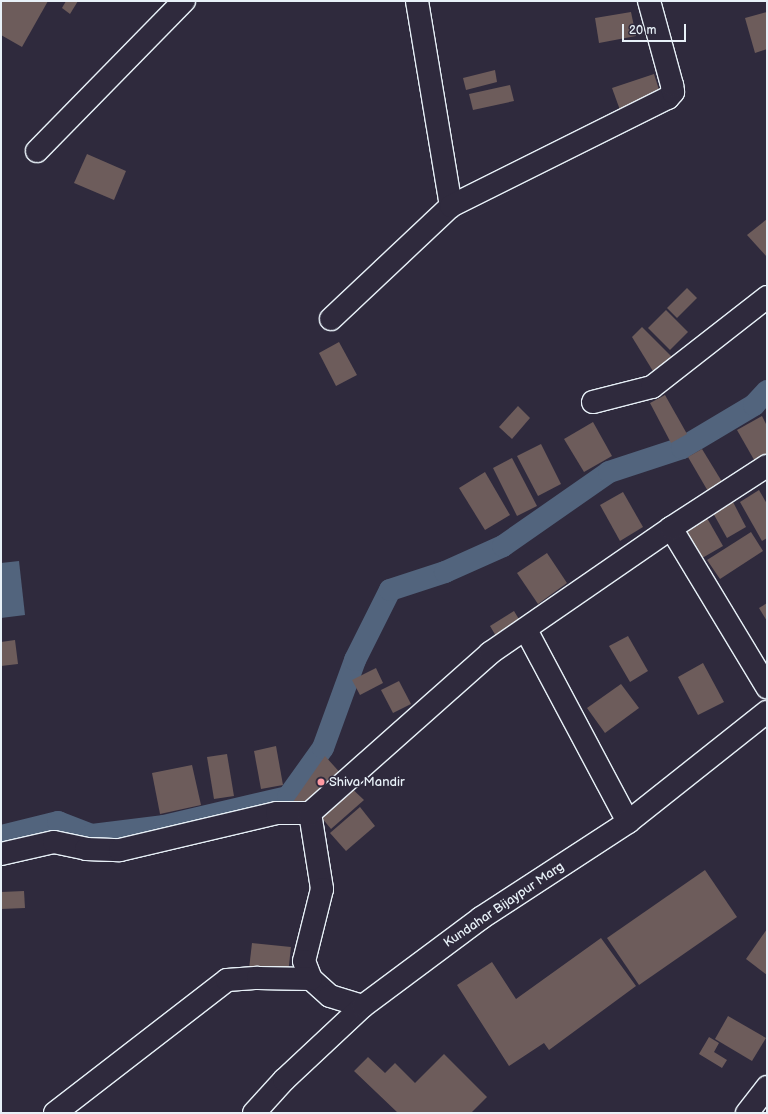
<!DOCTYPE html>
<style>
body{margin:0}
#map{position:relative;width:768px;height:1114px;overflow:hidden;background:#2f2a3d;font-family:"Balsamiq Sans",sans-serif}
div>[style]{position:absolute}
.water>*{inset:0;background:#52647d}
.canal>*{height:22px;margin:-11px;padding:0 11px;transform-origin:11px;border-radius:11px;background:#52647d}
.building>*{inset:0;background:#6d5c5b}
.roads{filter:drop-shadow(1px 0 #e8f1f8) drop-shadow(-1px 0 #e8f1f8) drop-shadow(0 1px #e8f1f8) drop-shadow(0 -1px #e8f1f8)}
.minor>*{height:22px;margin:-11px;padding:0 11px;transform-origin:11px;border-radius:11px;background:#2f2a3d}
.secondary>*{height:22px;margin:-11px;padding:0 11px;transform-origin:11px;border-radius:11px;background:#2f2a3d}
.dots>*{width:11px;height:11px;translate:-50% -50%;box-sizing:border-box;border:2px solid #2f2a3d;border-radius:50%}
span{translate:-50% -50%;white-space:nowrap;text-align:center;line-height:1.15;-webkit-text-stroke:3px #2f2a3d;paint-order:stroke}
.poi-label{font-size:13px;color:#e8f1f8}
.left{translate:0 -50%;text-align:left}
.street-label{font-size:13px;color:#e8f1f8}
.frame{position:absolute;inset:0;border:2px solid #e8f1f8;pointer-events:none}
.scale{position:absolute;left:622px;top:24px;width:64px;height:18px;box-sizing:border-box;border:2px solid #e8f1f8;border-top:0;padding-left:5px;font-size:12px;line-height:14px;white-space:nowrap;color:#e8f1f8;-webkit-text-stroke:3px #2f2a3d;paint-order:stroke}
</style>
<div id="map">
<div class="water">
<div style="clip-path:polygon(19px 561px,25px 615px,1px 618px,1px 563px)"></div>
</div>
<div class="canal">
<div style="left:1px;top:836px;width:59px;rotate:-13.8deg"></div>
<div style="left:58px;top:822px;width:36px;rotate:21deg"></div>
<div style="left:92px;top:835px;width:73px;rotate:-7.1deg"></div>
<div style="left:164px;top:826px;width:127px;rotate:-13.2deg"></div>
<div style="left:288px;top:797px;width:60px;rotate:-54.5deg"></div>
<div style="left:323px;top:748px;width:94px;rotate:-70deg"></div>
<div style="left:355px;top:660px;width:78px;rotate:-63.4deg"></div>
<div style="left:390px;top:590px;width:58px;rotate:-18.1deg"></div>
<div style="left:445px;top:572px;width:64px;rotate:-24.1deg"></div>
<div style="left:503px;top:546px;width:129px;rotate:-34.9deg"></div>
<div style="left:609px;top:472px;width:77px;rotate:-18.2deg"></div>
<div style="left:682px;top:448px;width:84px;rotate:-30.8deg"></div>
<div style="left:754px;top:405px;width:19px;rotate:-47deg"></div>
</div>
<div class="building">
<div style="clip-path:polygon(1px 1px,48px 1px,22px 47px,1px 35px)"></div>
<div style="clip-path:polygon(66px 1px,78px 1px,70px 14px,62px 8px)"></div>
<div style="clip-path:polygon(631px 12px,636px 36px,599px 43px,595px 18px)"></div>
<div style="clip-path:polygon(767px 12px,767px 49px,755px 53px,745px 18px)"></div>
<div style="clip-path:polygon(495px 70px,497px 82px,466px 90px,463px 78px)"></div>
<div style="clip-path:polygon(654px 74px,661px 96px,620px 110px,612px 88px)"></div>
<div style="clip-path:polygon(510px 85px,514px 101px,473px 110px,469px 94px)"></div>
<div style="clip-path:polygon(87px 154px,126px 171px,114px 200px,74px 183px)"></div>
<div style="clip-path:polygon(767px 219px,767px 257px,747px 235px)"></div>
<div style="clip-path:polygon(687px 288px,697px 298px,677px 318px,667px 308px)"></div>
<div style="clip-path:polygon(666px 310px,688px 332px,670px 350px,648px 328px)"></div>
<div style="clip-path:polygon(642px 327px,677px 362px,656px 376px,632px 337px)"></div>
<div style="clip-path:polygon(339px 342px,357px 375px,336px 386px,319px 353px)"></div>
<div style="clip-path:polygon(665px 395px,687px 434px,671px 443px,650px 403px)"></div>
<div style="clip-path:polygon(518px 406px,530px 418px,512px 439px,499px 427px)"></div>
<div style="clip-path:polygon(762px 416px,767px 426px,767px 459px,757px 465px,737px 430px)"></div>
<div style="clip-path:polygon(593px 422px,612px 456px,584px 472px,564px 439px)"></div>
<div style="clip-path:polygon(541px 444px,561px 484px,538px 496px,517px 456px)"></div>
<div style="clip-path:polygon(702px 449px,724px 485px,709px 493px,688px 457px)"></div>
<div style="clip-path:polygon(512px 458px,537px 506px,517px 516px,493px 468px)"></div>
<div style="clip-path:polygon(485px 472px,510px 515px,485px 530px,459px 488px)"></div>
<div style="clip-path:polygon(759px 490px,767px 504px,767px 538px,762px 541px,740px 502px)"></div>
<div style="clip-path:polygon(623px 492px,643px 527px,620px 541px,600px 505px)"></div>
<div style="clip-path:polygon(733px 502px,746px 527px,727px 538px,713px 513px)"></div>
<div style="clip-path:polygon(707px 518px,723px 546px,697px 561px,681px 532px)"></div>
<div style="clip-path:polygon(751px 532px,763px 551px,720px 579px,707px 560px)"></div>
<div style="clip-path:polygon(547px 553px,567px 583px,538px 604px,517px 573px)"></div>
<div style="clip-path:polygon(767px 603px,767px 621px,759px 608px)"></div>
<div style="clip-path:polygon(514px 611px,523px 626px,499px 641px,490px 626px)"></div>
<div style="clip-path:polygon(628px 636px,648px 671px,630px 682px,609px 646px)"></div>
<div style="clip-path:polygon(15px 640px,18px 664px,1px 666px,1px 642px)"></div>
<div style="clip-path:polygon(703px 663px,724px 702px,698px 715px,678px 677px)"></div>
<div style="clip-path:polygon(376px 668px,383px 683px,360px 695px,352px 680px)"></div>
<div style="clip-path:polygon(399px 681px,411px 704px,393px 713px,381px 690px)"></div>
<div style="clip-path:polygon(621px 684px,639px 708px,605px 733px,587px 708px)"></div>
<div style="clip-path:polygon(276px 746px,283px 785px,261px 789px,254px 751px)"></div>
<div style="clip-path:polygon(227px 754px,234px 796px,214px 799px,207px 757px)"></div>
<div style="clip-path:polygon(325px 756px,343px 776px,312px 802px,293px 802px)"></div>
<div style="clip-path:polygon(192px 765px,201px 805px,160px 814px,152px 773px)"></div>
<div style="clip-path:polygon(346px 783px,364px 800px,331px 829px,317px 812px)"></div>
<div style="clip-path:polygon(360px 807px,375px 826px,346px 851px,330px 833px)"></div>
<div style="clip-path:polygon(705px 870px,737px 917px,639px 985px,607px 938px)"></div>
<div style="clip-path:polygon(24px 891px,25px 908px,1px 909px,1px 892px)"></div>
<div style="clip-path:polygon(767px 929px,767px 975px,746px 959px)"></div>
<div style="clip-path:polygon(601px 938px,636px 986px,549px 1050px,544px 1043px,509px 1066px,457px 985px,492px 962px,516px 999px)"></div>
<div style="clip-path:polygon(252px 943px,291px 947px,288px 974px,249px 969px)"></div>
<div style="clip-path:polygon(728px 1016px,766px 1038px,752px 1061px,715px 1039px)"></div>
<div style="clip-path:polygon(709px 1037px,719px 1043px,714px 1052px,727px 1060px,722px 1068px,699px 1054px)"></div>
<div style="clip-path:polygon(444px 1054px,487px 1097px,471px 1113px,398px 1113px,354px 1071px,368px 1057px,385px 1073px,395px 1063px,415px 1083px)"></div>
</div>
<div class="roads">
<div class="minor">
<div style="left:417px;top:1px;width:208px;rotate:80.6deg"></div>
<div style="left:37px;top:151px;width:210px;rotate:-45.6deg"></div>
<div style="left:331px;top:319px;width:165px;rotate:-43.3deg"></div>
<div style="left:451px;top:206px;width:242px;rotate:-26.5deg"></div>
<div style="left:668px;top:98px;width:8px;rotate:-50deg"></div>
<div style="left:673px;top:92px;width:7px;rotate:-98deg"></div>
<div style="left:672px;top:85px;width:87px;rotate:-105.3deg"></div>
<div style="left:593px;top:402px;width:61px;rotate:-14.3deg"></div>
<div style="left:652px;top:387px;width:146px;rotate:-38deg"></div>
<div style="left:671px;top:528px;width:186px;rotate:58.9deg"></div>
<div style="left:526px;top:630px;width:217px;rotate:62deg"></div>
<div style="left:310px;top:813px;width:77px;rotate:81deg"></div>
<div style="left:322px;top:889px;width:74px;rotate:104deg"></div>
<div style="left:304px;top:961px;width:19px;rotate:69deg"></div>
<div style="left:311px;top:979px;width:25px;rotate:42deg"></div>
<div style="left:330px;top:996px;width:34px;rotate:17deg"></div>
<div style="left:1px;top:854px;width:54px;rotate:-12.8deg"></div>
<div style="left:54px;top:842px;width:33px;rotate:12deg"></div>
<div style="left:86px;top:849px;width:34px;rotate:2deg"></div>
<div style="left:120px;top:850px;width:161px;rotate:-13.3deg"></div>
<div style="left:277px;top:813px;width:33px"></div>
<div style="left:310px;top:813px;width:241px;rotate:-41.6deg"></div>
<div style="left:490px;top:653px;width:220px;rotate:-34.6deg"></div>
<div style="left:671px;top:528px;width:114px;rotate:-32.9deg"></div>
<div style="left:55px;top:1113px;width:217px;rotate:-37.7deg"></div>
<div style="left:227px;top:980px;width:31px;rotate:-4deg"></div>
<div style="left:258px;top:978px;width:53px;rotate:1.1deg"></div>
<div style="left:747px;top:1113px;width:33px;rotate:-52deg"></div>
</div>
<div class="secondary">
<div style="left:254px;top:1113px;width:45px;rotate:-47.7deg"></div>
<div style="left:284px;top:1080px;width:108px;rotate:-43.1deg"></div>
<div style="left:363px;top:1006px;width:147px;rotate:-36.7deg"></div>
<div style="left:481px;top:918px;width:176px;rotate:-33.1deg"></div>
<div style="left:628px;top:822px;width:177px;rotate:-38.4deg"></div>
</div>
</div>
<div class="dots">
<div style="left:321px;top:782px;background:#ff9aa2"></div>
</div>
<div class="poi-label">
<span class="left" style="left:329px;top:782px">Shiva Mandir</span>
</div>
<div class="street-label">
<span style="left:504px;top:905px;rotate:-34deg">Kundahar Bijaypur Marg</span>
</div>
<div class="frame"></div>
<div class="scale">20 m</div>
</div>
